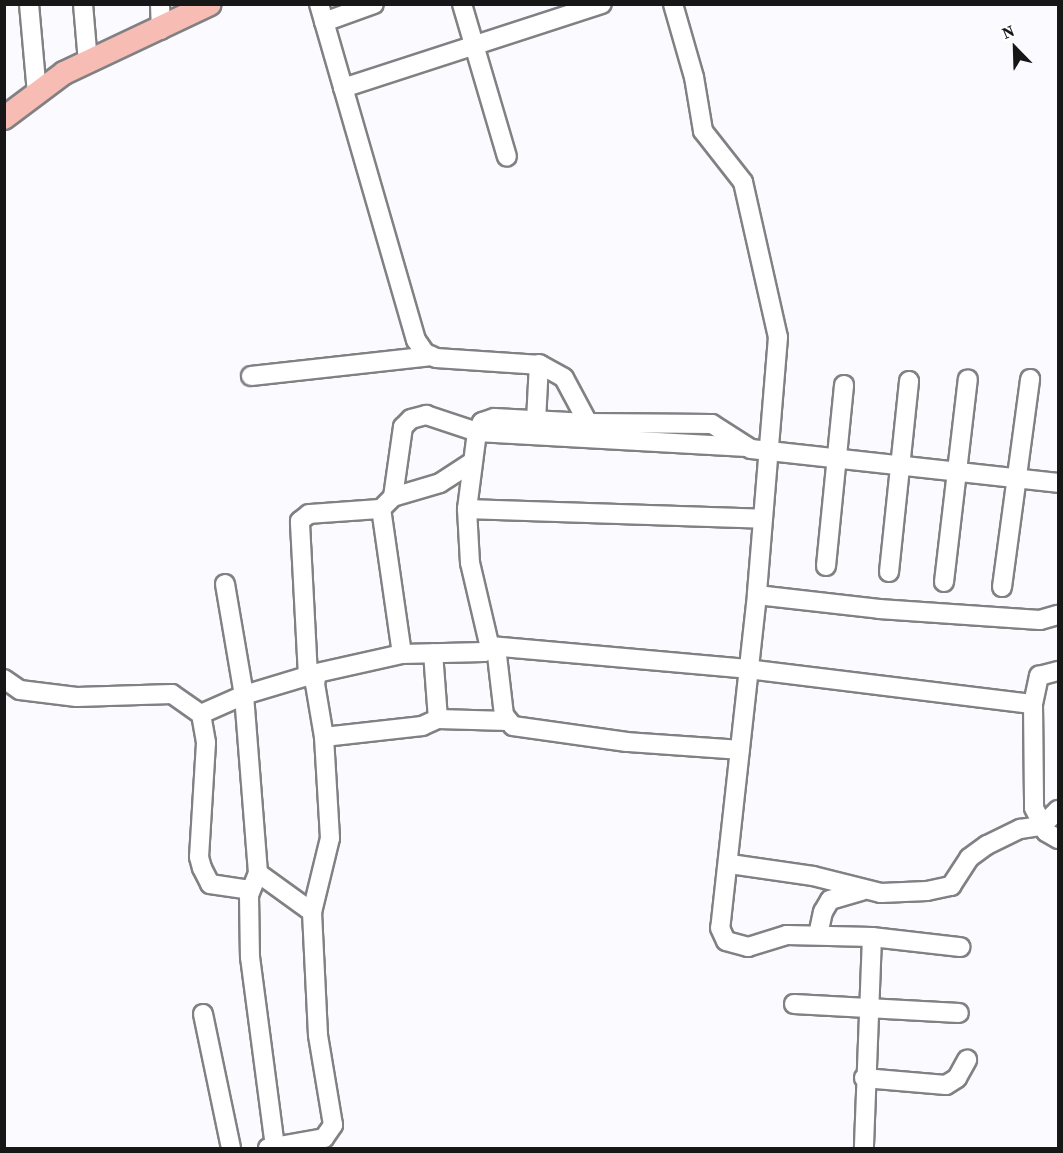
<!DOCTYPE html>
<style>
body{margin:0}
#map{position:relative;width:1063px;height:1153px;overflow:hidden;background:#fbfafe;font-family:"Source Serif 4",serif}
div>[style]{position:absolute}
.roads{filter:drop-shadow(2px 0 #818083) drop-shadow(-2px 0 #818083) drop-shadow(0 2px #818083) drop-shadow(0 -2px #818083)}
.minor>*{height:18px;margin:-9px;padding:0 9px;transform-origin:9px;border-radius:9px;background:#fff}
.major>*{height:22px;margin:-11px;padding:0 11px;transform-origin:11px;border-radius:11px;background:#f7bdb4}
span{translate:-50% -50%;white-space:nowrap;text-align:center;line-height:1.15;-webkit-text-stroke:6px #fff;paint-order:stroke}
.frame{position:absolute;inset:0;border:6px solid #181718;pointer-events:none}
.north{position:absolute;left:985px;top:18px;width:60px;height:60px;-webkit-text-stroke:4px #fff;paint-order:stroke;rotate:337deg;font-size:16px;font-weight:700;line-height:24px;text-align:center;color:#181718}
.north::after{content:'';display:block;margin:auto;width:21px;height:27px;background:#181718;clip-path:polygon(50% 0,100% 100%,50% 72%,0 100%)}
</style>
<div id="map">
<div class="roads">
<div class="minor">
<div style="left:29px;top:4px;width:90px;rotate:84.9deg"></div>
<div style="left:83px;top:4px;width:58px;rotate:85.1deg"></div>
<div style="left:160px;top:4px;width:26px;rotate:88deg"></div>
<div style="left:319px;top:4px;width:350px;rotate:73.9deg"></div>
<div style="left:416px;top:340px;width:16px;rotate:55deg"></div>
<div style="left:425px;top:353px;width:12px;rotate:24deg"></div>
<div style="left:436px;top:358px;width:105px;rotate:3.8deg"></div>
<div style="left:541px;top:365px;width:26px;rotate:29deg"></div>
<div style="left:564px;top:378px;width:51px;rotate:61.9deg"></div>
<div style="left:588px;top:423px;width:124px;rotate:0.5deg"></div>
<div style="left:712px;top:424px;width:46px;rotate:32.7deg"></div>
<div style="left:751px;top:449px;width:309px;rotate:6.3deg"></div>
<div style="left:462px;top:4px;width:159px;rotate:73.6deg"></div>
<div style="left:673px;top:4px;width:76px;rotate:74deg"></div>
<div style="left:694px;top:77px;width:55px;rotate:80.5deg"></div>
<div style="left:703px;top:131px;width:65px;rotate:51.9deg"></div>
<div style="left:743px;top:182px;width:159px;rotate:77.3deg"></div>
<div style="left:778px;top:337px;width:259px;rotate:94.7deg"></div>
<div style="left:757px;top:595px;width:335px;rotate:96.3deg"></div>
<div style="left:720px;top:928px;width:14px;rotate:65deg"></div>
<div style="left:726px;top:941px;width:23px;rotate:15deg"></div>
<div style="left:748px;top:947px;width:41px;rotate:-17.1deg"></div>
<div style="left:787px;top:935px;width:85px;rotate:1.3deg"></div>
<div style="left:872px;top:937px;width:211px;rotate:92.2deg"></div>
<div style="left:324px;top:22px;width:53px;rotate:-19.8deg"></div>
<div style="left:343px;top:88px;width:272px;rotate:-18deg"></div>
<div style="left:251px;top:376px;width:182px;rotate:-6.3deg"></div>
<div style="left:536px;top:421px;width:57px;rotate:-87deg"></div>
<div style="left:393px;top:497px;width:49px;rotate:-16.6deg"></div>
<div style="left:440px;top:483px;width:37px;rotate:-33deg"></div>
<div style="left:467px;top:509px;width:295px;rotate:1.9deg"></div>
<div style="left:826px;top:566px;width:182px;rotate:-84.3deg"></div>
<div style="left:889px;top:572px;width:192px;rotate:-84deg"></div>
<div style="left:944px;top:582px;width:204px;rotate:-83.3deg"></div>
<div style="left:225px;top:584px;width:113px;rotate:80.3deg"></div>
<div style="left:244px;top:695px;width:179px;rotate:85.5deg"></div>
<div style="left:258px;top:873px;width:24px;rotate:112deg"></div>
<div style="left:249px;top:895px;width:62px;rotate:89.1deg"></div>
<div style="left:250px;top:957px;width:192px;rotate:82.5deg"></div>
<div style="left:1002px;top:587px;width:210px;rotate:-82.3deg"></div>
<div style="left:757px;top:595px;width:123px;rotate:6.5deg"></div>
<div style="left:879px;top:609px;width:161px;rotate:3.9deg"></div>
<div style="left:1040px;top:620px;width:19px;rotate:-16deg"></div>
<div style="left:491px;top:646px;width:257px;rotate:5.1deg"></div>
<div style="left:747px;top:669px;width:288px;rotate:7deg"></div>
<div style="left:1033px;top:704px;width:104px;rotate:89.4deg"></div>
<div style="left:1034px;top:808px;width:27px;rotate:63deg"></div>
<div style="left:1046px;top:832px;width:14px;rotate:30deg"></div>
<div style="left:496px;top:647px;width:68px;rotate:83.3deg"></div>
<div style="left:504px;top:715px;width:14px;rotate:51deg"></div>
<div style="left:513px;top:726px;width:115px;rotate:8deg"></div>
<div style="left:627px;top:742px;width:113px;rotate:4deg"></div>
<div style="left:402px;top:654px;width:147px;rotate:-98.2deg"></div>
<div style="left:381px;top:509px;width:17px;rotate:-45deg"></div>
<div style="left:393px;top:497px;width:71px;rotate:-81.9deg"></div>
<div style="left:403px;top:427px;width:11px;rotate:-45deg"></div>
<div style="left:411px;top:419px;width:16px;rotate:-15deg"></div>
<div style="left:426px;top:415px;width:54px;rotate:18.4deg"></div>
<div style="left:477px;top:432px;width:270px;rotate:3.2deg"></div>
<div style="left:308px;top:676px;width:155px;rotate:-93deg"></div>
<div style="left:300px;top:521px;width:11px;rotate:-38deg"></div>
<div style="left:309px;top:514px;width:72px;rotate:-4deg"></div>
<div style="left:4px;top:679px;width:19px;rotate:35deg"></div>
<div style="left:20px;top:690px;width:57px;rotate:7deg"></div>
<div style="left:77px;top:697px;width:95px;rotate:-1.8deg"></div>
<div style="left:172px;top:694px;width:35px;rotate:35deg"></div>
<div style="left:201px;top:714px;width:47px;rotate:-23.8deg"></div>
<div style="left:244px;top:695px;width:76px;rotate:-16.8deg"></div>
<div style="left:1033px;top:704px;width:29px;rotate:-78deg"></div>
<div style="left:1039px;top:676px;width:20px;rotate:-15deg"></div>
<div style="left:201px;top:714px;width:29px;rotate:80deg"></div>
<div style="left:206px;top:743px;width:114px;rotate:93.5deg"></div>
<div style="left:199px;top:857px;width:11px;rotate:75deg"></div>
<div style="left:202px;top:868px;width:18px;rotate:63deg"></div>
<div style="left:210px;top:884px;width:40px;rotate:8.5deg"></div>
<div style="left:438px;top:719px;width:70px;rotate:1.6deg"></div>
<div style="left:324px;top:737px;width:99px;rotate:-6.4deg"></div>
<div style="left:422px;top:726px;width:17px;rotate:-24deg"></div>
<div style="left:438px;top:719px;width:66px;rotate:-94.3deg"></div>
<div style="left:730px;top:864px;width:84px;rotate:8.2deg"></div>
<div style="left:813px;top:876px;width:70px;rotate:14deg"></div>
<div style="left:881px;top:893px;width:46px;rotate:-2.5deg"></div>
<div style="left:927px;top:891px;width:25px;rotate:-12deg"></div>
<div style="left:951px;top:886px;width:33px;rotate:-57deg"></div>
<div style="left:969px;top:858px;width:22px;rotate:-36deg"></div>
<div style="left:987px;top:845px;width:37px;rotate:-26deg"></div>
<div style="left:1020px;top:829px;width:22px;rotate:-8deg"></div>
<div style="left:1042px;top:826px;width:23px;rotate:-45deg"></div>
<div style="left:258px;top:873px;width:67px;rotate:35.8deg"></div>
<div style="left:818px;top:935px;width:24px;rotate:-78deg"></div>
<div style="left:823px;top:912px;width:14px;rotate:-60deg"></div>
<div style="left:830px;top:900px;width:33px;rotate:-16deg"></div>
<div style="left:872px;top:937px;width:89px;rotate:6.5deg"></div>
<div style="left:794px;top:1004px;width:165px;rotate:3.1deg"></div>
<div style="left:203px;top:1014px;width:137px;rotate:78.2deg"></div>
<div style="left:864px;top:1078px;width:82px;rotate:4.9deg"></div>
<div style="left:946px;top:1085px;width:13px;rotate:-32deg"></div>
<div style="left:957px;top:1078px;width:21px;rotate:-61deg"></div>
<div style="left:268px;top:1148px;width:57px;rotate:-10.1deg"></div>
<div style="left:324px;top:1138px;width:16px;rotate:-55deg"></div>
<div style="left:333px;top:1125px;width:91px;rotate:-99.5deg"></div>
<div style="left:318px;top:1035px;width:123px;rotate:-92.8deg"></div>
<div style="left:312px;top:912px;width:76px;rotate:-76.3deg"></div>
<div style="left:330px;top:838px;width:101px;rotate:-93.4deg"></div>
<div style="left:324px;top:737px;width:54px;rotate:-99.6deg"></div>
<div style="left:315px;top:684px;width:11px;rotate:-80deg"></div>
<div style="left:317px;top:673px;width:87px;rotate:-12.6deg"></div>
<div style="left:402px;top:654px;width:82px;rotate:-1.4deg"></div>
<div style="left:484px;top:652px;width:7px;rotate:-34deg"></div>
<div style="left:490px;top:648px;width:87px;rotate:-103.2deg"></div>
<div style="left:470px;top:563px;width:54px;rotate:-93.2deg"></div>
<div style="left:467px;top:509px;width:78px;rotate:-82.6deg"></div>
<div style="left:477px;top:432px;width:11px;rotate:-63deg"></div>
<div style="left:482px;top:422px;width:13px;rotate:-18deg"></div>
<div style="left:494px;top:418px;width:94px;rotate:3deg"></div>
</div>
<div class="major">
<div style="left:4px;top:118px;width:75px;rotate:-36.9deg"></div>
<div style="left:64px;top:73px;width:161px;rotate:-25.3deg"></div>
</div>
</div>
<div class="frame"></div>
<div class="north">N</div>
</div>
